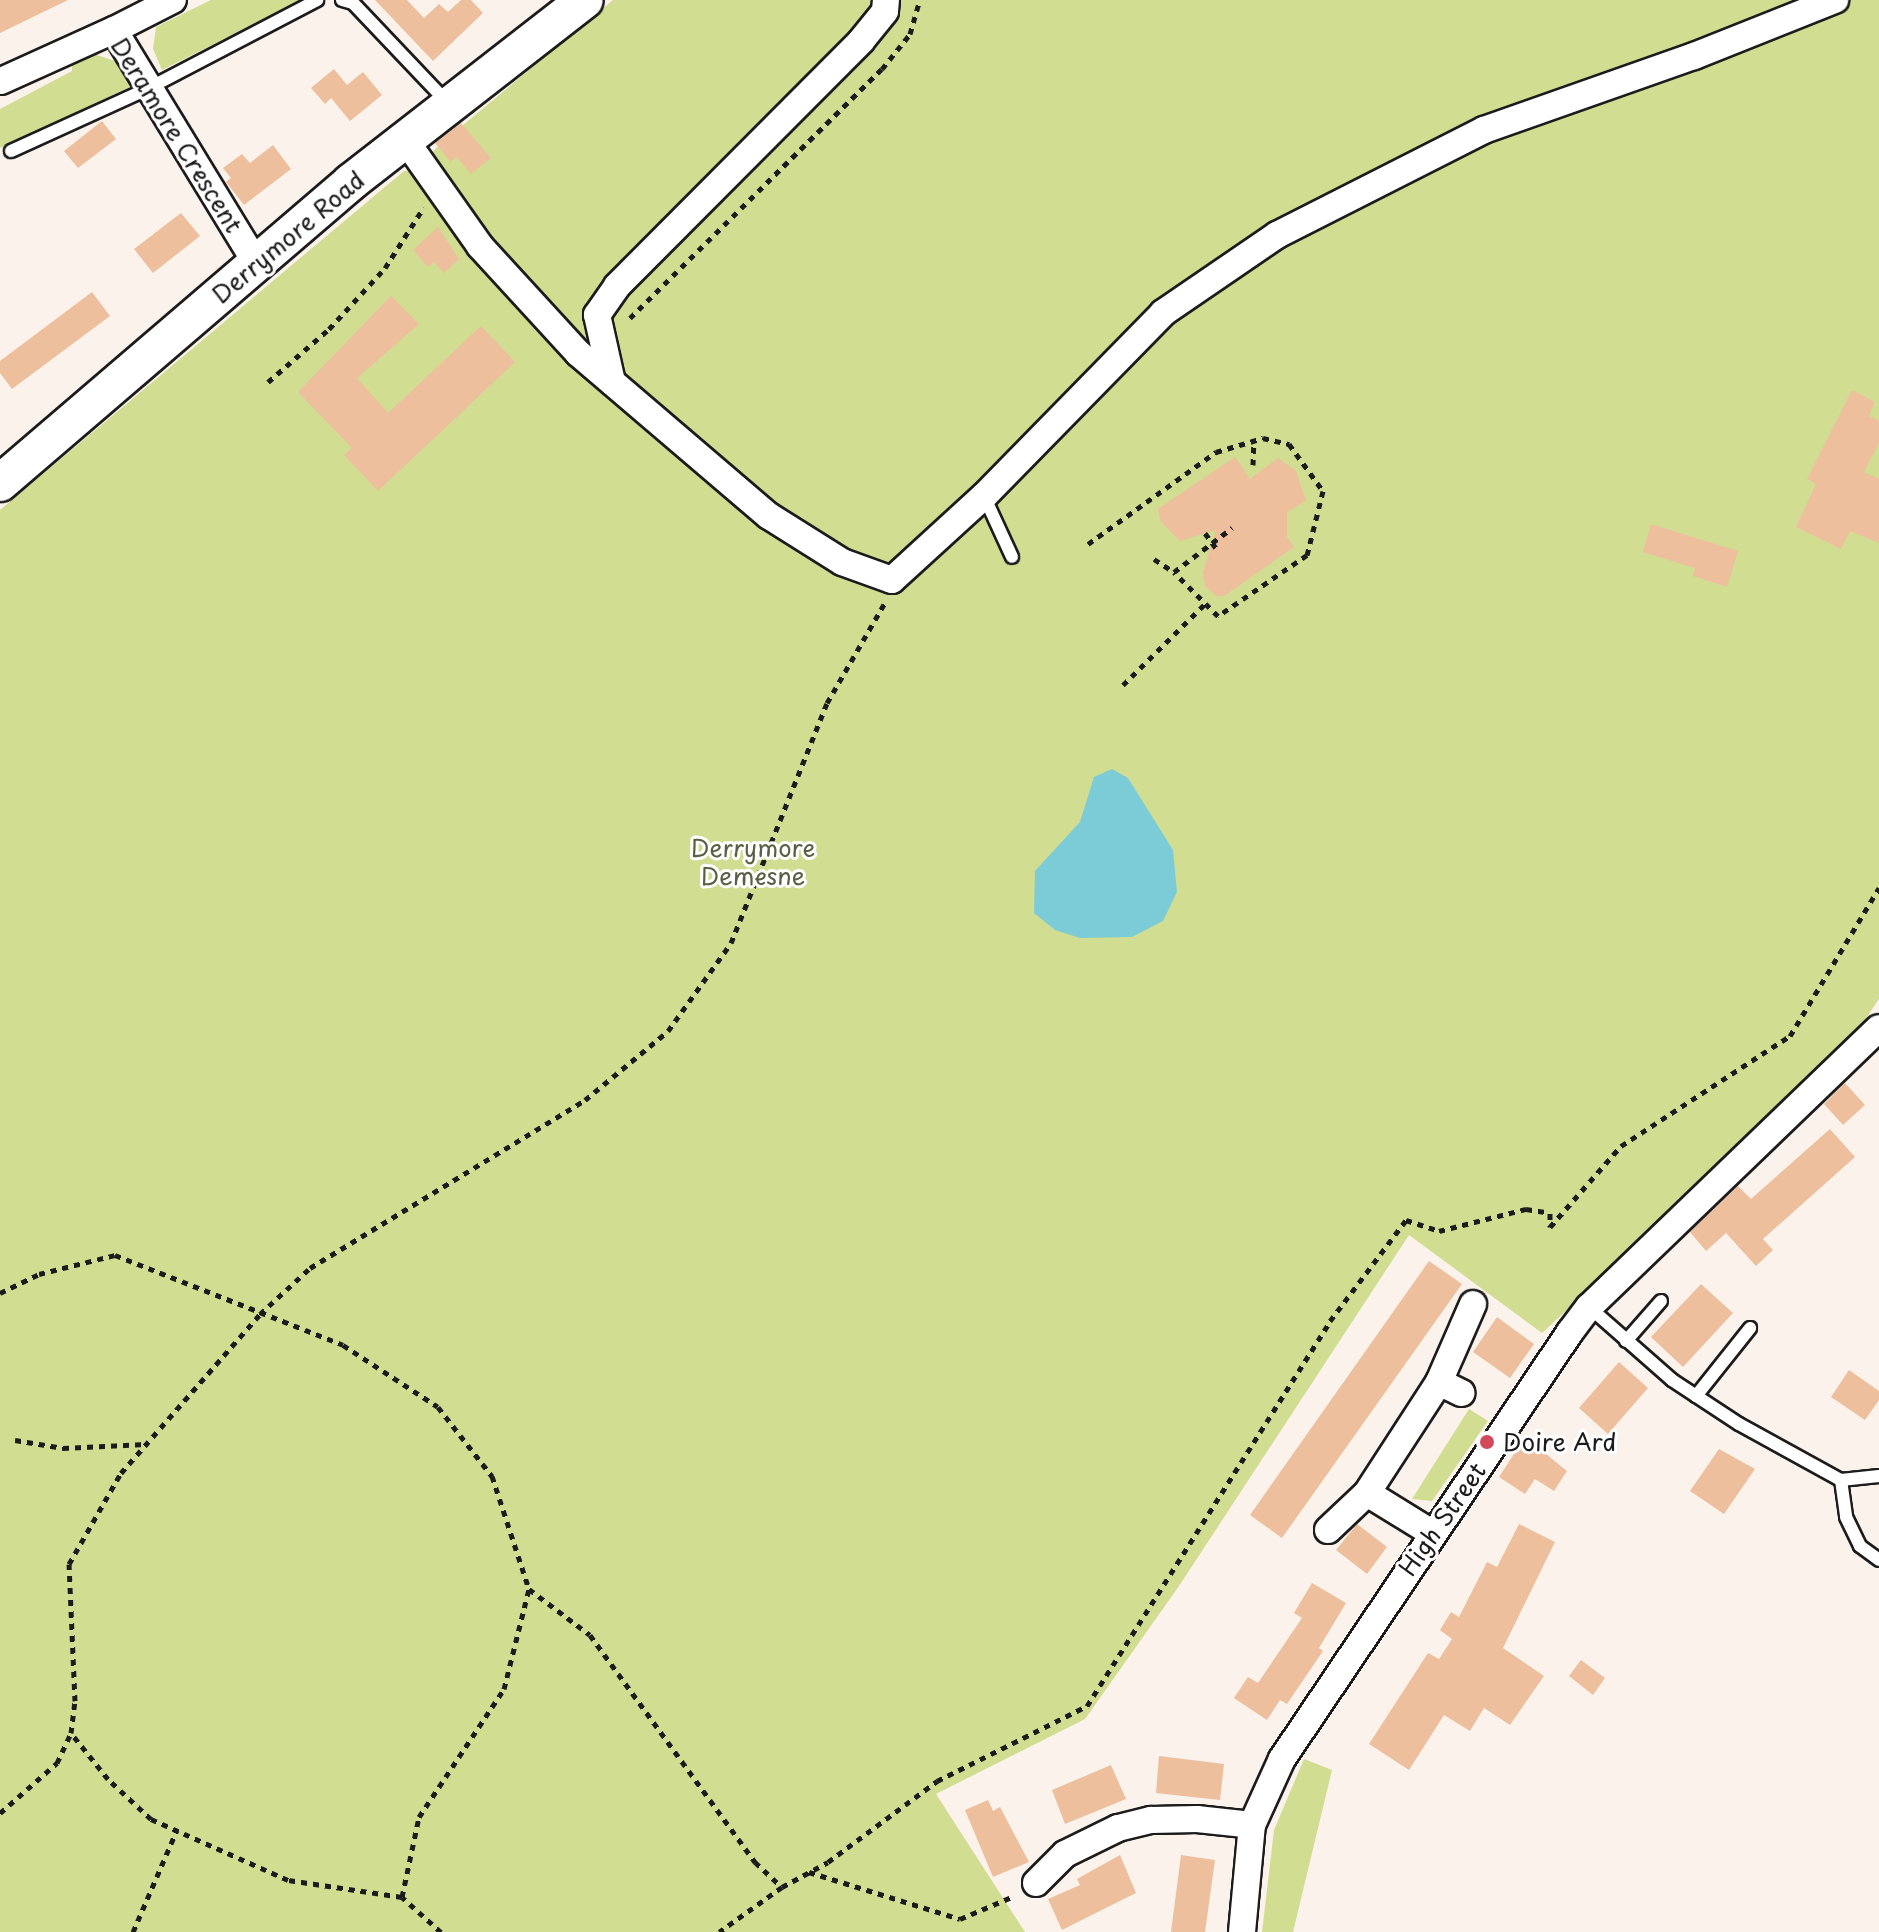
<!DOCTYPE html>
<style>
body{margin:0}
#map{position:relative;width:1879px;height:1932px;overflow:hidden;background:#fbf2eb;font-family:"Playpen Sans",sans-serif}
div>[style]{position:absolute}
.green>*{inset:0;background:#d1dd90}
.water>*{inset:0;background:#7cccd7}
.building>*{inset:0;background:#edbf9d}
.path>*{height:5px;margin-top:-2.5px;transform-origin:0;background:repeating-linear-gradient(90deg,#1c1c1c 0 6px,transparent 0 12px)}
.roads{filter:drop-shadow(2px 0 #1c1c1c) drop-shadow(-2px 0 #1c1c1c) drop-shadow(0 2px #1c1c1c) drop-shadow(0 -2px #1c1c1c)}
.lane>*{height:12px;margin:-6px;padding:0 6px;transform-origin:6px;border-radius:6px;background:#fff}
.street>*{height:26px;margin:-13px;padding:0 13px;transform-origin:13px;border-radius:13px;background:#fff}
.secondary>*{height:36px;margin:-18px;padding:0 18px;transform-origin:18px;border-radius:18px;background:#fff}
.dots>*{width:22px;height:22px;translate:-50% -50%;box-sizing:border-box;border:4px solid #fff;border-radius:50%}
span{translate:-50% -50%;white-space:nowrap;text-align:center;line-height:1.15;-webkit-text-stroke:6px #fff;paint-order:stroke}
.street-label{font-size:24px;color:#1c1c1c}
.park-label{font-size:24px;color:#5b6045}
.poi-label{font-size:24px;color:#1c1c1c}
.left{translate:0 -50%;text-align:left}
</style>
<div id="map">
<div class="green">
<div style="clip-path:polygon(211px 0,302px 0,162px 70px,153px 49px,156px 27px)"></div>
<div style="clip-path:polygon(613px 0,1879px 0,1879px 999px,1839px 1058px,1542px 1333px,1409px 1235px,1179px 1586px,1085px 1719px,936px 1794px,1025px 1932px,0 1932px,0 510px,404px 171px,416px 171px,438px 146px)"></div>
<div style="clip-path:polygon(91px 53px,121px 63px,132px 86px,0 148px,0 109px,72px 71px,72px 61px)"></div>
<div style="clip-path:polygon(1469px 1409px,1488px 1421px,1432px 1501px,1412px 1499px)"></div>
<div style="clip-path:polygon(1304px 1759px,1332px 1770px,1293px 1932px,1262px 1932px,1274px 1830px)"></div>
</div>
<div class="water">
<div style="clip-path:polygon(1112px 769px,1128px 778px,1173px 850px,1177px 892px,1163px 921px,1132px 937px,1080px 938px,1055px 930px,1034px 913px,1035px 871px,1080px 822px,1094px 777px)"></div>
</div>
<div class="building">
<div style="clip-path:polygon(0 0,68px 0,0 33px)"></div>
<div style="clip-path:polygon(375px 0,407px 0,424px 18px,439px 4px,448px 12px,461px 0,471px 0,483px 13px,433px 61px)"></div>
<div style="clip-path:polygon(334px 69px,347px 85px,363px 72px,382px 95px,350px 121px,331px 98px,325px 104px,311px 88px)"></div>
<div style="clip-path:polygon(102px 121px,116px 139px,78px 168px,64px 151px)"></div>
<div style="clip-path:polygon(461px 123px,491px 158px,471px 174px,457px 157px,451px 162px,435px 143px)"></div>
<div style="clip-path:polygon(273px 145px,291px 169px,244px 205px,226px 182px,231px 178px,223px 168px,242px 154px,250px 163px)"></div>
<div style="clip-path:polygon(181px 213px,200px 236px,153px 273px,134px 249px)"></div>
<div style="clip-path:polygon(438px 227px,459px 259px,444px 273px,434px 262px,428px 267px,413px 250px)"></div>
<div style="clip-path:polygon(92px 292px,110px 316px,12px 389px,0 373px,0 361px)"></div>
<div style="clip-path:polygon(391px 296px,419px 324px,357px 378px,388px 413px,481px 326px,515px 362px,378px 491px,344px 455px,352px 448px,298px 392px)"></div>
<div style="clip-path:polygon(1852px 390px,1875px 402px,1869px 416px,1879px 421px,1879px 443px,1864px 472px,1879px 479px,1879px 543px,1850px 531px,1841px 549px,1796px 527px,1816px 484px,1807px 479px)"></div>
<div style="clip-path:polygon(1235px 457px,1250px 479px,1278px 458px,1296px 471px,1306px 501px,1287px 512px,1287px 537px,1294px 547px,1224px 596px,1216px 596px,1205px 586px,1203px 572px,1216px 530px,1180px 541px,1161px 522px,1158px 509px)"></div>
<div style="clip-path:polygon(1651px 524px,1738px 551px,1727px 587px,1693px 576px,1695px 568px,1643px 552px)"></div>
<div style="clip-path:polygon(1845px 1083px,1865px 1105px,1843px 1125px,1824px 1104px)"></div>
<div style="clip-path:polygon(1830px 1129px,1855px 1157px,1763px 1239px,1773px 1250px,1756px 1266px,1726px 1233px,1706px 1251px,1690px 1232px,1738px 1186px,1751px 1199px)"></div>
<div style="clip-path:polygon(1429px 1261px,1462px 1284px,1282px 1538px,1250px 1515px)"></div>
<div style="clip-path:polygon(1701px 1284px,1733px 1313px,1683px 1367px,1651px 1337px)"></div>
<div style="clip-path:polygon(1497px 1317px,1534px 1344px,1510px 1378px,1473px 1352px)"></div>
<div style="clip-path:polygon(1619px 1362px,1648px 1388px,1608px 1434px,1579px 1408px)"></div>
<div style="clip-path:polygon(1849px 1370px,1879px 1391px,1879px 1400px,1865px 1420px,1831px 1397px)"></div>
<div style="clip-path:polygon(1525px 1437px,1567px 1471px,1554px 1491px,1535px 1479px,1525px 1494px,1499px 1477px)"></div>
<div style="clip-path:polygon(1719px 1449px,1755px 1469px,1724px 1514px,1690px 1491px)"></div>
<div style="clip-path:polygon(1357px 1524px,1387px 1547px,1367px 1574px,1336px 1550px)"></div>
<div style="clip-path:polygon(1519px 1524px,1555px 1542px,1503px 1648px,1544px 1676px,1510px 1725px,1484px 1708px,1470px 1731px,1444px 1715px,1409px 1770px,1369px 1744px,1428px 1653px,1439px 1659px,1452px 1639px,1440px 1630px,1451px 1612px,1459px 1617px,1487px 1562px,1497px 1567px)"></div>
<div style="clip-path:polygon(1312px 1583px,1346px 1603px,1319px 1648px,1323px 1651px,1287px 1704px,1280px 1700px,1267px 1720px,1234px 1698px,1248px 1677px,1258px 1683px,1302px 1618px,1294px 1613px)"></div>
<div style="clip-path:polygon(1581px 1660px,1605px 1678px,1593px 1695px,1569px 1676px)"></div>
<div style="clip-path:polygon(1159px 1756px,1224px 1764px,1220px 1800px,1156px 1793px)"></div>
<div style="clip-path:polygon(1111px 1765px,1126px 1799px,1065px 1824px,1052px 1790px)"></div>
<div style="clip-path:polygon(988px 1800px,993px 1811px,1000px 1807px,1029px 1862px,993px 1877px,965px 1810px)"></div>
<div style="clip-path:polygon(1120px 1855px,1136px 1893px,1062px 1930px,1048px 1899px,1080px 1885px,1077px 1879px)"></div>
<div style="clip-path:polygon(1181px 1855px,1215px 1860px,1205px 1932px,1171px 1932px)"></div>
</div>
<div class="path">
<div style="left:630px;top:318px;width:354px;rotate:-44.7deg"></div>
<div style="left:882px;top:69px;width:45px;rotate:-51.3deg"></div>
<div style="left:910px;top:34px;width:35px;rotate:-74deg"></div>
<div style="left:268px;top:382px;width:81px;rotate:-41deg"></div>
<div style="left:329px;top:329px;width:83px;rotate:-47.4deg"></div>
<div style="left:385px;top:268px;width:72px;rotate:-57.4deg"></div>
<div style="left:1253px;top:465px;width:24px;rotate:-88deg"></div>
<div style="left:1205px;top:533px;width:22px;rotate:54deg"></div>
<div style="left:1088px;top:544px;width:158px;rotate:-35.7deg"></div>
<div style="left:1216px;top:452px;width:49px;rotate:-16.6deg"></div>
<div style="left:1263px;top:438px;width:27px;rotate:13deg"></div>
<div style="left:1289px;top:444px;width:58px;rotate:54.1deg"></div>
<div style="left:1323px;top:491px;width:66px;rotate:104deg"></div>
<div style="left:1307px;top:555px;width:108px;rotate:145.6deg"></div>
<div style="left:1218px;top:616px;width:62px;rotate:-135deg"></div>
<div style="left:1154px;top:559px;width:24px;rotate:33deg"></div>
<div style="left:1174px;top:572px;width:73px;rotate:-37.2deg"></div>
<div style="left:1123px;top:685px;width:118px;rotate:-44.7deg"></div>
<div style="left:0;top:1293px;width:43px;rotate:-26deg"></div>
<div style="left:39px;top:1274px;width:78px;rotate:-14deg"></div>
<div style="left:115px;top:1255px;width:245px;rotate:21.5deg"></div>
<div style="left:343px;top:1345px;width:113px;rotate:33.1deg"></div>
<div style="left:438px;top:1407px;width:88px;rotate:52deg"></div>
<div style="left:492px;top:1476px;width:119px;rotate:71.9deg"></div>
<div style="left:529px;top:1589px;width:76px;rotate:37deg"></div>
<div style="left:590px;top:1635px;width:281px;rotate:54deg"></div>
<div style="left:755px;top:1862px;width:37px;rotate:43deg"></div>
<div style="left:782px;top:1887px;width:77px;rotate:144.5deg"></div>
<div style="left:15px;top:1440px;width:49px;rotate:9.5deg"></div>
<div style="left:63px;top:1448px;width:83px;rotate:-2.8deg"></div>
<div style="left:0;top:1813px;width:76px;rotate:-41.3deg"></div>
<div style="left:57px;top:1763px;width:33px;rotate:-65deg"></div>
<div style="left:809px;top:1872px;width:158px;rotate:17.3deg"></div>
<div style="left:960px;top:1919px;width:59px;rotate:-23.1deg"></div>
<div style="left:782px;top:1887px;width:52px;rotate:-28.5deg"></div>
<div style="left:828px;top:1862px;width:136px;rotate:-36.6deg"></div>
<div style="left:937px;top:1781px;width:168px;rotate:-26.6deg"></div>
<div style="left:1087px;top:1706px;width:455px;rotate:-57.7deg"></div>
<div style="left:1330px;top:1321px;width:126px;rotate:-53deg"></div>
<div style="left:1406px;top:1220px;width:35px;rotate:18deg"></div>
<div style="left:1439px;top:1231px;width:90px;rotate:-14.2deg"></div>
<div style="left:1526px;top:1209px;width:24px;rotate:9deg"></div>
<div style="left:1550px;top:1213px;width:14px;rotate:90deg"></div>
<div style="left:1550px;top:1227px;width:108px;rotate:-48.8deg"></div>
<div style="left:1621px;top:1146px;width:202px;rotate:-33.1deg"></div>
<div style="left:1790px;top:1036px;width:173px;rotate:-59deg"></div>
<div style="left:402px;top:1897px;width:82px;rotate:-78deg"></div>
<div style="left:419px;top:1817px;width:154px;rotate:-56.4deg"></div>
<div style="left:504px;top:1689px;width:103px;rotate:-76deg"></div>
<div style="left:133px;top:1932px;width:111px;rotate:-66.7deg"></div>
<div style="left:441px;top:1932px;width:52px;rotate:-138.1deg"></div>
<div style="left:402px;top:1897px;width:115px;rotate:-171.5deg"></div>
<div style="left:288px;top:1880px;width:150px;rotate:-156deg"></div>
<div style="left:151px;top:1819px;width:59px;rotate:-137.1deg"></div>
<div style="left:108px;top:1779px;width:59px;rotate:-128.8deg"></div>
<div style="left:71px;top:1733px;width:32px;rotate:-83deg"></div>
<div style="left:75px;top:1701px;width:137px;rotate:-92.5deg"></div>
<div style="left:69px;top:1564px;width:105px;rotate:-60.3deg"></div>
<div style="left:121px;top:1473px;width:211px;rotate:-48.8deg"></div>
<div style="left:260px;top:1314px;width:68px;rotate:-42.6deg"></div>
<div style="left:310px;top:1268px;width:322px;rotate:-31.4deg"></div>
<div style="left:585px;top:1100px;width:108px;rotate:-39.7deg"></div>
<div style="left:668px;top:1031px;width:108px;rotate:-54.4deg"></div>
<div style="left:731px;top:943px;width:258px;rotate:-68.2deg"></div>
<div style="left:827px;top:703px;width:118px;rotate:-60deg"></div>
</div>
<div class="roads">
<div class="lane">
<div style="left:342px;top:0;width:11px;rotate:15deg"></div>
<div style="left:353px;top:3px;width:138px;rotate:46.5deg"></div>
<div style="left:11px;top:151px;width:152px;rotate:-24.5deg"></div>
<div style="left:149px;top:88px;width:190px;rotate:-27.6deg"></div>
<div style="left:984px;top:496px;width:67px;rotate:65.3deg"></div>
<div style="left:1589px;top:1307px;width:111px;rotate:41.3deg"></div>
<div style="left:1672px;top:1380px;width:80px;rotate:33.3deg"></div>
<div style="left:1739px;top:1424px;width:116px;rotate:28.8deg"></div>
<div style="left:1841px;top:1480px;width:38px;rotate:-6deg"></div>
<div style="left:1626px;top:1341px;width:53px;rotate:-48.8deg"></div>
<div style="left:1696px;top:1396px;width:87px;rotate:-51.5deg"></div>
<div style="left:1841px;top:1480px;width:37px;rotate:82deg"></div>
<div style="left:1846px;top:1517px;width:32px;rotate:64deg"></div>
<div style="left:1860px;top:1546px;width:24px;rotate:36deg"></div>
</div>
<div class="street">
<div style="left:114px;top:30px;width:66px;rotate:-27deg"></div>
<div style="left:1px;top:81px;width:124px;rotate:-24.3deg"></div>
<div style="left:114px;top:30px;width:271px;rotate:58.6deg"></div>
<div style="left:406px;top:141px;width:128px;rotate:54.8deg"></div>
<div style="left:480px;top:246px;width:145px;rotate:47.5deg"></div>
<div style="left:578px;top:353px;width:251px;rotate:40.5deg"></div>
<div style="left:769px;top:516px;width:86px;rotate:32.2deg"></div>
<div style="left:842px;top:562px;width:53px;rotate:19.8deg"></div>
<div style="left:892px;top:580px;width:125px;rotate:-42.4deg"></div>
<div style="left:984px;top:496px;width:256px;rotate:-45.6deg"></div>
<div style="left:1163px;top:313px;width:138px;rotate:-34.4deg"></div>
<div style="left:1277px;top:235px;width:232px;rotate:-26.9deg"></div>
<div style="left:1484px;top:130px;width:223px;rotate:-19.4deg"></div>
<div style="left:1694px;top:56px;width:152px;rotate:-21.7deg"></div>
<div style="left:612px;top:382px;width:69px;rotate:-102.6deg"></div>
<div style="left:597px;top:315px;width:35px;rotate:-55deg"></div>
<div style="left:617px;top:286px;width:346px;rotate:-45.1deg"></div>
<div style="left:861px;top:41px;width:38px;rotate:-51deg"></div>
<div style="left:885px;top:11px;width:11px;rotate:-85deg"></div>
<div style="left:1439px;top:1382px;width:85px;rotate:-66.4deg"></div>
<div style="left:1328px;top:1530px;width:54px;rotate:-43.5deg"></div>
<div style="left:1432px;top:1533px;width:76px;rotate:-148.4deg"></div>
<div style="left:1367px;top:1493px;width:132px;rotate:-57deg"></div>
<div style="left:1439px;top:1382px;width:25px;rotate:26deg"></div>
<div style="left:1036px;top:1883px;width:41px;rotate:-45deg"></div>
<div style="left:1065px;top:1854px;width:59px;rotate:-26.1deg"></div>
<div style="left:1118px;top:1828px;width:34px;rotate:-14deg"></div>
<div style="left:1151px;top:1820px;width:46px;rotate:-1.2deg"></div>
<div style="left:1197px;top:1819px;width:55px;rotate:6.2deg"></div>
<div style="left:1242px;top:1932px;width:107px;rotate:-84.7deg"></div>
<div style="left:1252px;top:1825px;width:72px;rotate:-65.6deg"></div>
<div style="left:1282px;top:1759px;width:515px;rotate:-56deg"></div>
<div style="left:1570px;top:1332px;width:31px;rotate:-53deg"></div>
<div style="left:1589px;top:1307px;width:402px;rotate:-43.9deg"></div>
</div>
<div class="secondary">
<div style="left:0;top:483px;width:462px;rotate:-40.6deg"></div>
<div style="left:351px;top:182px;width:296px;rotate:-37.9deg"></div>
</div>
</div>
<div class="dots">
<div style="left:1487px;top:1442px;background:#d1495b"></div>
</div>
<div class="street-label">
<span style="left:177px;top:135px;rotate:58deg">Deramore Crescent</span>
<span style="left:288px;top:237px;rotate:-40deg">Derrymore Road</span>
<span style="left:1442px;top:1519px;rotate:-55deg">High Street</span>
</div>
<div class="park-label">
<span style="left:753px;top:862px">Derrymore<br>Demesne</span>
</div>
<div class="poi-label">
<span class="left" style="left:1503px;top:1442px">Doire Ard</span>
</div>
</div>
